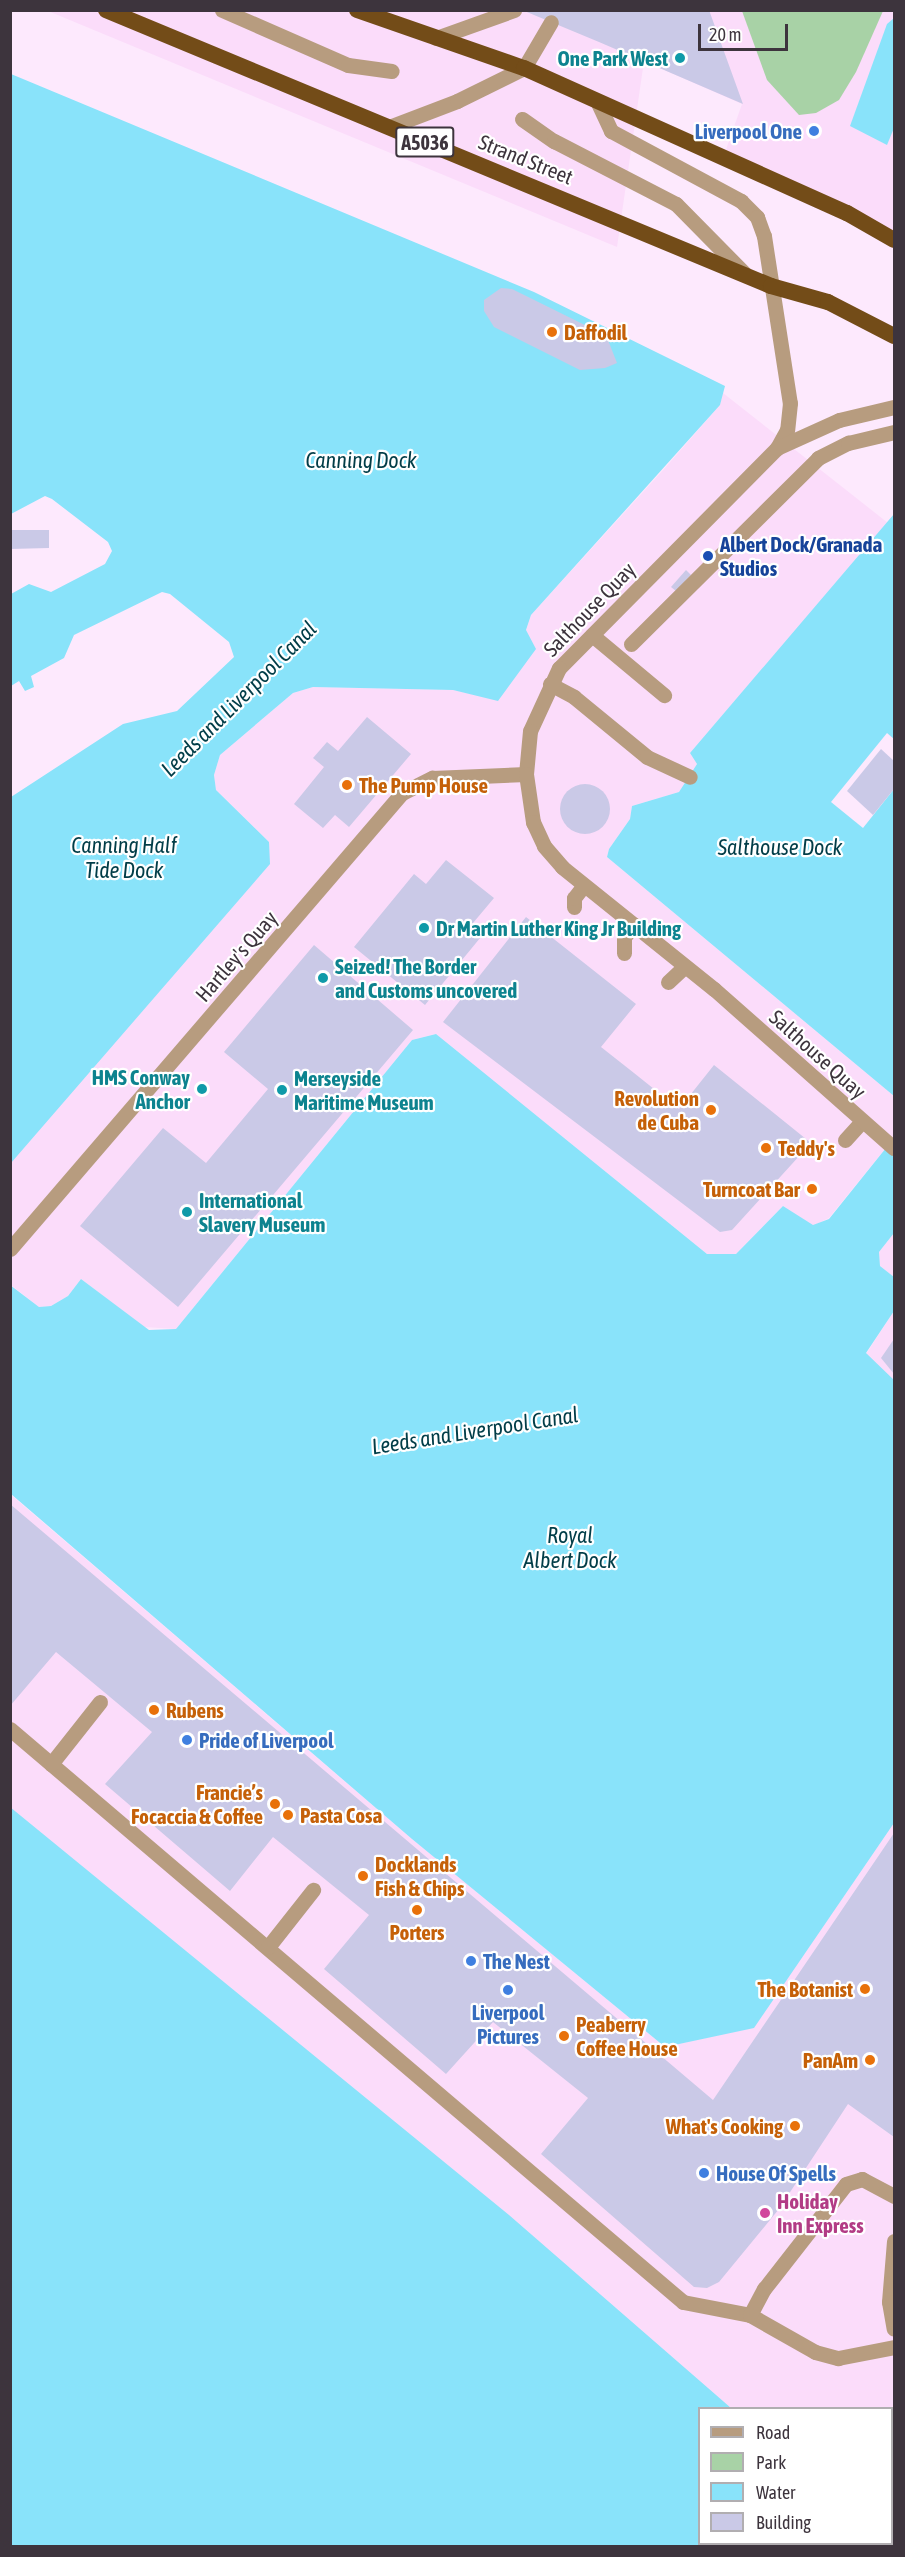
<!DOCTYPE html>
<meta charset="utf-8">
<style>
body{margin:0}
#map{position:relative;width:905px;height:2557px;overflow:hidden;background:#fde9fd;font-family:"Asap Condensed",sans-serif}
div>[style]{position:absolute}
.built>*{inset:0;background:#fbdcfa}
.green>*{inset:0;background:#a8d2a6}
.water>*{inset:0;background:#89e3fa}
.pier>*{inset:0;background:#fde9fd}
.building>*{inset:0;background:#cac9e7}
.round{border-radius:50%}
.service>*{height:15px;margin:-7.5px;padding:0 7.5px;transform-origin:7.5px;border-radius:7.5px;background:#b79c7f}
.pedestrian>*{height:15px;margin:-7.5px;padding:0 7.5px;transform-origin:7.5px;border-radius:7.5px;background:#b79c7f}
.minor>*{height:15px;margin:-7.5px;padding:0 7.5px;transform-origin:7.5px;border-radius:7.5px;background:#b79c7f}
.trunk>*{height:16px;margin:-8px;padding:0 8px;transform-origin:8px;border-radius:8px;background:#734c18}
.dots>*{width:16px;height:16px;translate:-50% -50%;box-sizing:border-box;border:3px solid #fff;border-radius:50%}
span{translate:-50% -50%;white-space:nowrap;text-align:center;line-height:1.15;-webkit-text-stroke:4.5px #fff;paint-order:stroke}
.shield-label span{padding:2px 4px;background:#fff;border:2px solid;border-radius:4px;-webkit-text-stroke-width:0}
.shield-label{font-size:20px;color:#3d343d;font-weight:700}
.culture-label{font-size:21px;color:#0d838f;font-weight:700}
.right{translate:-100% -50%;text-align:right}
.left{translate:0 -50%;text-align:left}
.shop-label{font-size:21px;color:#366cbe;font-weight:700}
.street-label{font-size:21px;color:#3d343d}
.food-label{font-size:21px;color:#c56008;font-weight:700}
.transit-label{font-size:21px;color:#164399;font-weight:700}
.hotel-label{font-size:21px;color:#b23c85;font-weight:700}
.water-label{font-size:22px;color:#013d48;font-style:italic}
.frame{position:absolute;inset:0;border:12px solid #3d343d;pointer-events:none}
.legend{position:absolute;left:698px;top:2407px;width:195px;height:138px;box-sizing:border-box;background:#fff;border:2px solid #b1aeb1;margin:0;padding:8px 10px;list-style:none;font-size:18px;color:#3d343d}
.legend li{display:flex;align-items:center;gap:12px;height:30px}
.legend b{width:30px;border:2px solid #b1aeb1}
.scale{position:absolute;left:698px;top:24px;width:90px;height:27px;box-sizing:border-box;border:3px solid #3d343d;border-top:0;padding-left:8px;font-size:18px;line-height:21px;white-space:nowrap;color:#3d343d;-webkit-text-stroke:4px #fff;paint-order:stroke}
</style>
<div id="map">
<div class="built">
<div style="clip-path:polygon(48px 11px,894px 11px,894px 240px,723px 158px,742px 104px,644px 61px,617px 247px)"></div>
<div style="clip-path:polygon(723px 393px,888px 523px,690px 753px,697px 764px,679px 792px,632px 806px,630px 819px,609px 849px,607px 857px,894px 1096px,894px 1138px,829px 1218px,813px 1226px,783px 1206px,736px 1254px,707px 1254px,435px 1034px,412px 1040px,176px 1329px,144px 1327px,81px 1279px,68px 1296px,51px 1306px,39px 1307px,11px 1285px,10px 1163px,269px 842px,216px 790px,214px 775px,220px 755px,293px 693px,313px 687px,453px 690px,499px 700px,529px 642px,526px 630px,531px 615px,664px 469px,720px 405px)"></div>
<div style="clip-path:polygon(894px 1233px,894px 1277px,880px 1266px,879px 1252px)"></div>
<div style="clip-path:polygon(894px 1311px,894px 1380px,866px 1354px)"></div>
<div style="clip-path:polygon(10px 1494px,412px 1839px,665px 2047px,754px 2027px,894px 1823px,894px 2475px,892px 2408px,731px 2408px,11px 1812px)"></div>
</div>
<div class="green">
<div style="clip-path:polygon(742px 11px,742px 10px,883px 11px,856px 72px,839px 100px,816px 113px,799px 115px,767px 80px)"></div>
</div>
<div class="water">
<div style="clip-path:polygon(894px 18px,894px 128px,887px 145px,850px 126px,887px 24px)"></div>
<div style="clip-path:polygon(11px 74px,534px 292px,725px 386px,720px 405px,531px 615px,526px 630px,536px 649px,498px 701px,453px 690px,313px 687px,293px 693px,220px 755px,214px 775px,216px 790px,269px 842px,270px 864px,11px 1163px,11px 797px,123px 724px,177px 711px,234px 657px,229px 642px,170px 594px,162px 592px,74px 635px,64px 658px,31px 676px,34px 687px,25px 691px,19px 681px,11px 686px,11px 594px,29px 584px,51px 592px,105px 564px,112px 551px,108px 542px,52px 499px,45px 496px,11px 514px)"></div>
<div style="clip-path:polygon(894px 514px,894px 1096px,607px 857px,609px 849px,630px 819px,632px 806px,679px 792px,697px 764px,690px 753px)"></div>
<div style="clip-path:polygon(436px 1034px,707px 1254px,736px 1254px,783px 1206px,813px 1225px,829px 1219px,894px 1138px,894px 1233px,879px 1252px,880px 1266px,894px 1277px,894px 1311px,866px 1353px,894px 1380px,894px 1823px,754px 2028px,665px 2047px,412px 1839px,11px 1494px,10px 1285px,39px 1307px,51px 1306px,68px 1296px,81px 1279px,149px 1330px,176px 1329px,412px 1040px)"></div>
<div style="clip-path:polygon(10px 1807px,509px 2215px,731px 2408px,700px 2408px,700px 2544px,892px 2544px,893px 2474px,894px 2546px,11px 2546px)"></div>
</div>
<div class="pier">
<div style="clip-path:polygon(887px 733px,894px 739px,894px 789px,863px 828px,831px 802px)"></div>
</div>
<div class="building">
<div style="clip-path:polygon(522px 10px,709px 10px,743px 104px,599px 42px)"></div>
<div style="clip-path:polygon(501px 288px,512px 289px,599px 332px,608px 340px,617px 363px,605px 368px,580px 370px,494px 327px,484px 311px,484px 300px)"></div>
<div style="clip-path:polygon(10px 530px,49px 530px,49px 548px,10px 549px)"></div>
<div style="clip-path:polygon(686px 570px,691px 575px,676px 591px,671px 587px)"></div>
<div style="clip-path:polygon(367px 717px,411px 754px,349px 827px,335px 815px,323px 828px,294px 804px,324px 767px,313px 758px,327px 742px,338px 751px)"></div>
<div style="clip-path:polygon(881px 749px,894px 761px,894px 789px,873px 815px,847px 791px)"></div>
<div class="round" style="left:560px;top:784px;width:50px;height:50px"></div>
<div style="clip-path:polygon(446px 860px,494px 898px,473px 923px,485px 932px,425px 1005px,354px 947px,414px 874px,426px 884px)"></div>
<div style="clip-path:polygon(526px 917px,636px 1004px,601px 1047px,634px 1073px,679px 1109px,714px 1065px,811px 1143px,732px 1230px,720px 1232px,443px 1022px)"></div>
<div style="clip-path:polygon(314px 945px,413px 1030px,178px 1307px,80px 1226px,163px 1128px,206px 1163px,268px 1089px,224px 1052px)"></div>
<div style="clip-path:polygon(894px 1339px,894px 1374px,881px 1358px)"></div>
<div style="clip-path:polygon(10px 1504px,713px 2100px,894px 1833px,894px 2137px,848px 2104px,779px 2209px,719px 2282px,707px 2288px,694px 2287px,541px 2154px,588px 2098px,493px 2022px,446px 2074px,324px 1969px,369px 1915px,273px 1837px,230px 1891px,105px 1784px,152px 1732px,56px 1652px,10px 1706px)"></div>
</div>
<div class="service">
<div style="left:222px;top:10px;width:137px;rotate:23.6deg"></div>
<div style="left:348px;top:65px;width:44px;rotate:7.8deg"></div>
<div style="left:436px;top:38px;width:83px;rotate:-19.7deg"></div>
<div style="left:522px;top:119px;width:39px;rotate:35deg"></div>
<div style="left:554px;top:141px;width:137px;rotate:27.3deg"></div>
<div style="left:676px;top:204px;width:98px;rotate:45.4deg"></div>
<div style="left:592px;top:635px;width:94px;rotate:39.8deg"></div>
<div style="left:550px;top:684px;width:27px;rotate:28deg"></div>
<div style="left:574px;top:697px;width:94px;rotate:39.4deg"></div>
<div style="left:647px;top:757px;width:47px;rotate:24.9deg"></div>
<div style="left:574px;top:907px;width:9px;rotate:-90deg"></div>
<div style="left:574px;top:898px;width:16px;rotate:-52deg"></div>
<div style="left:624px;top:953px;width:16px;rotate:-90deg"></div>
<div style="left:624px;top:937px;width:16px;rotate:-50deg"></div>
<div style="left:668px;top:982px;width:23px;rotate:-43deg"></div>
<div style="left:845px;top:1140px;width:24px;rotate:-48deg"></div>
<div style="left:10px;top:1729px;width:884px;rotate:40.41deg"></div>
<div style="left:683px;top:2302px;width:68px;rotate:11deg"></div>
<div style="left:750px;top:2315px;width:75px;rotate:29.6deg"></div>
<div style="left:815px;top:2352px;width:24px;rotate:15deg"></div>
<div style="left:838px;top:2358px;width:57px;rotate:-11.1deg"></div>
<div style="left:51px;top:1764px;width:79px;rotate:-51.7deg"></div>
<div style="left:268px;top:1947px;width:73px;rotate:-51.7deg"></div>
<div style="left:750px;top:2315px;width:30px;rotate:-62deg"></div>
<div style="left:764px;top:2289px;width:133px;rotate:-52deg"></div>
<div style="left:846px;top:2184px;width:17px;rotate:-17deg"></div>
<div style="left:862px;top:2179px;width:36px;rotate:28deg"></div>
</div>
<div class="pedestrian">
<div style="left:631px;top:644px;width:264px;rotate:-44.8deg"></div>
<div style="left:818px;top:458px;width:34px;rotate:-27deg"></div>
<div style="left:848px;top:443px;width:47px;rotate:-13.4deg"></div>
<div style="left:10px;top:1249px;width:601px;rotate:-49.32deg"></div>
<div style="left:402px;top:793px;width:34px;rotate:-27deg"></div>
<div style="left:432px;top:778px;width:94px;rotate:-2.4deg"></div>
</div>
<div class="minor">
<div style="left:598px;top:103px;width:31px;rotate:65deg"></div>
<div style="left:611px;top:131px;width:148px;rotate:28.3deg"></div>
<div style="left:741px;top:201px;width:23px;rotate:45deg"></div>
<div style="left:757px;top:217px;width:20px;rotate:70deg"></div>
<div style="left:764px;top:236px;width:169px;rotate:81.2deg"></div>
<div style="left:790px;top:403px;width:27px;rotate:96deg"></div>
<div style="left:787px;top:430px;width:21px;rotate:119deg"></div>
<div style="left:777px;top:448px;width:310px;rotate:134.7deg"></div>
<div style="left:559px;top:668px;width:69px;rotate:114.7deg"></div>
<div style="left:530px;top:731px;width:43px;rotate:95.3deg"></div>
<div style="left:526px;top:774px;width:49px;rotate:81.7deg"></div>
<div style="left:533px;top:822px;width:26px;rotate:65deg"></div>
<div style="left:544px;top:846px;width:28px;rotate:49deg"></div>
<div style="left:562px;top:867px;width:195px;rotate:38.8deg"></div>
<div style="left:714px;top:989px;width:240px;rotate:41.5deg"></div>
<div style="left:389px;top:127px;width:73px;rotate:-20.9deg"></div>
<div style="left:457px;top:101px;width:75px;rotate:-26.2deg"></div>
<div style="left:524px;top:68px;width:53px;rotate:-59.6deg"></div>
<div style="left:777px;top:448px;width:68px;rotate:-24.3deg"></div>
<div style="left:839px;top:420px;width:57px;rotate:-13.3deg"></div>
<div style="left:894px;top:2241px;width:61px;rotate:94.7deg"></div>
<div style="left:889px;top:2302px;width:27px;rotate:80deg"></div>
</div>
<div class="trunk">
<div style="left:106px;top:10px;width:720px;rotate:22.54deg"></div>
<div style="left:771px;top:286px;width:59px;rotate:15.7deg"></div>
<div style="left:828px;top:302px;width:74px;rotate:27.3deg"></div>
<div style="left:357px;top:10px;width:177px;rotate:19.2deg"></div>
<div style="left:524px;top:68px;width:354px;rotate:24.2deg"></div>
<div style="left:847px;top:213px;width:54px;rotate:29.9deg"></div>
</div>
<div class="dots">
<div style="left:680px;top:58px;background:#0f9aa8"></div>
<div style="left:814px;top:131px;background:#3f7fe0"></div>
<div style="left:552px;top:332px;background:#e8710a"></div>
<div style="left:708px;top:556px;background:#1a4fb4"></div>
<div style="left:347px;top:785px;background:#e8710a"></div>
<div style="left:424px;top:928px;background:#0f9aa8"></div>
<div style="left:323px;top:978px;background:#0f9aa8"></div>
<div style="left:202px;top:1089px;background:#0f9aa8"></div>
<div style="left:282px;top:1090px;background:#0f9aa8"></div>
<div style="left:711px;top:1110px;background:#e8710a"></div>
<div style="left:766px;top:1148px;background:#e8710a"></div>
<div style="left:812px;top:1189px;background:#e8710a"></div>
<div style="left:187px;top:1212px;background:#0f9aa8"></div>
<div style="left:154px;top:1710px;background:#e8710a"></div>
<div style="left:187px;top:1740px;background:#3f7fe0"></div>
<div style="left:275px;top:1804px;background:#e8710a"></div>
<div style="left:288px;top:1815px;background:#e8710a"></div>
<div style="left:363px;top:1876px;background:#e8710a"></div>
<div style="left:417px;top:1910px;background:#e8710a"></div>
<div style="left:471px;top:1961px;background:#3f7fe0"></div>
<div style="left:865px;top:1989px;background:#e8710a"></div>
<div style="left:508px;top:1990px;background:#3f7fe0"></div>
<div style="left:564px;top:2036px;background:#e8710a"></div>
<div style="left:870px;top:2060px;background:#e8710a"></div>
<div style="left:795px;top:2126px;background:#e8710a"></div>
<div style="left:704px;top:2173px;background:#3f7fe0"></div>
<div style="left:765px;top:2213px;background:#d1479c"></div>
</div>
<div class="shield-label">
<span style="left:425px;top:142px">A5036</span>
</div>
<div class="culture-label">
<span class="right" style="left:668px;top:58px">One Park West</span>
<span class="left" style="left:436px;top:928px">Dr Martin Luther King Jr Building</span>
<span class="left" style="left:335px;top:978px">Seized! The Border<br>and Customs uncovered</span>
<span class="right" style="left:190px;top:1089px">HMS Conway<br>Anchor</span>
<span class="left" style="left:294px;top:1090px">Merseyside<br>Maritime Museum</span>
<span class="left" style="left:199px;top:1212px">International<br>Slavery Museum</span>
</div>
<div class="shop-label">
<span class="right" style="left:802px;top:131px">Liverpool One</span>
<span class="left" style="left:199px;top:1740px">Pride of Liverpool</span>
<span class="left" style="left:483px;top:1961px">The Nest</span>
<span style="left:508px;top:2024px">Liverpool<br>Pictures</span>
<span class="left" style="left:716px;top:2173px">House Of Spells</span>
</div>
<div class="street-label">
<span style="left:526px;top:159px;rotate:22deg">Strand Street</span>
<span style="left:589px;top:609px;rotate:-46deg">Salthouse Quay</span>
<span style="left:236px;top:956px;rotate:-49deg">Hartley's Quay</span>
<span style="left:818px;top:1054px;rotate:42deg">Salthouse Quay</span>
</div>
<div class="food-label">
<span class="left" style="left:564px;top:332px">Daffodil</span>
<span class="left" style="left:359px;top:785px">The Pump House</span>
<span class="right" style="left:699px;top:1110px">Revolution<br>de Cuba</span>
<span class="left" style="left:778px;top:1148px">Teddy's</span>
<span class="right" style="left:800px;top:1189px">Turncoat Bar</span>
<span class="left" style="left:166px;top:1710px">Rubens</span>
<span class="right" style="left:263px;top:1804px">Francie’s<br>Focaccia &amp; Coffee</span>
<span class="left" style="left:300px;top:1815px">Pasta Cosa</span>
<span class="left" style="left:375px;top:1876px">Docklands<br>Fish &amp; Chips</span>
<span style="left:417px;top:1932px">Porters</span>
<span class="right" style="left:853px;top:1989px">The Botanist</span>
<span class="left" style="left:576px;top:2036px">Peaberry<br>Coffee House</span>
<span class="right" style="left:858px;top:2060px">PanAm</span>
<span class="right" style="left:783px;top:2126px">What's Cooking</span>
</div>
<div class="transit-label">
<span class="left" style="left:720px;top:556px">Albert Dock/Granada<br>Studios</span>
</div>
<div class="hotel-label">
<span class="left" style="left:777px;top:2213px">Holiday<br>Inn Express</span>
</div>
<div class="water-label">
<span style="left:361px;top:461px">Canning Dock</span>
<span style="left:239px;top:699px;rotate:-45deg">Leeds and Liverpool Canal</span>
<span style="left:124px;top:858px">Canning Half<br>Tide Dock</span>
<span style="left:780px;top:848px">Salthouse Dock</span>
<span style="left:475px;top:1431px;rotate:-9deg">Leeds and Liverpool Canal</span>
<span style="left:570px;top:1548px">Royal<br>Albert Dock</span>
</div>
<div class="frame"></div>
<ul class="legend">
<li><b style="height:8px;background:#b79c7f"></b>Road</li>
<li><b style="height:16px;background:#a8d2a6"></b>Park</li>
<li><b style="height:16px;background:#89e3fa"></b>Water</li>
<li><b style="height:16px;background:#cac9e7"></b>Building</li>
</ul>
<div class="scale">20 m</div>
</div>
